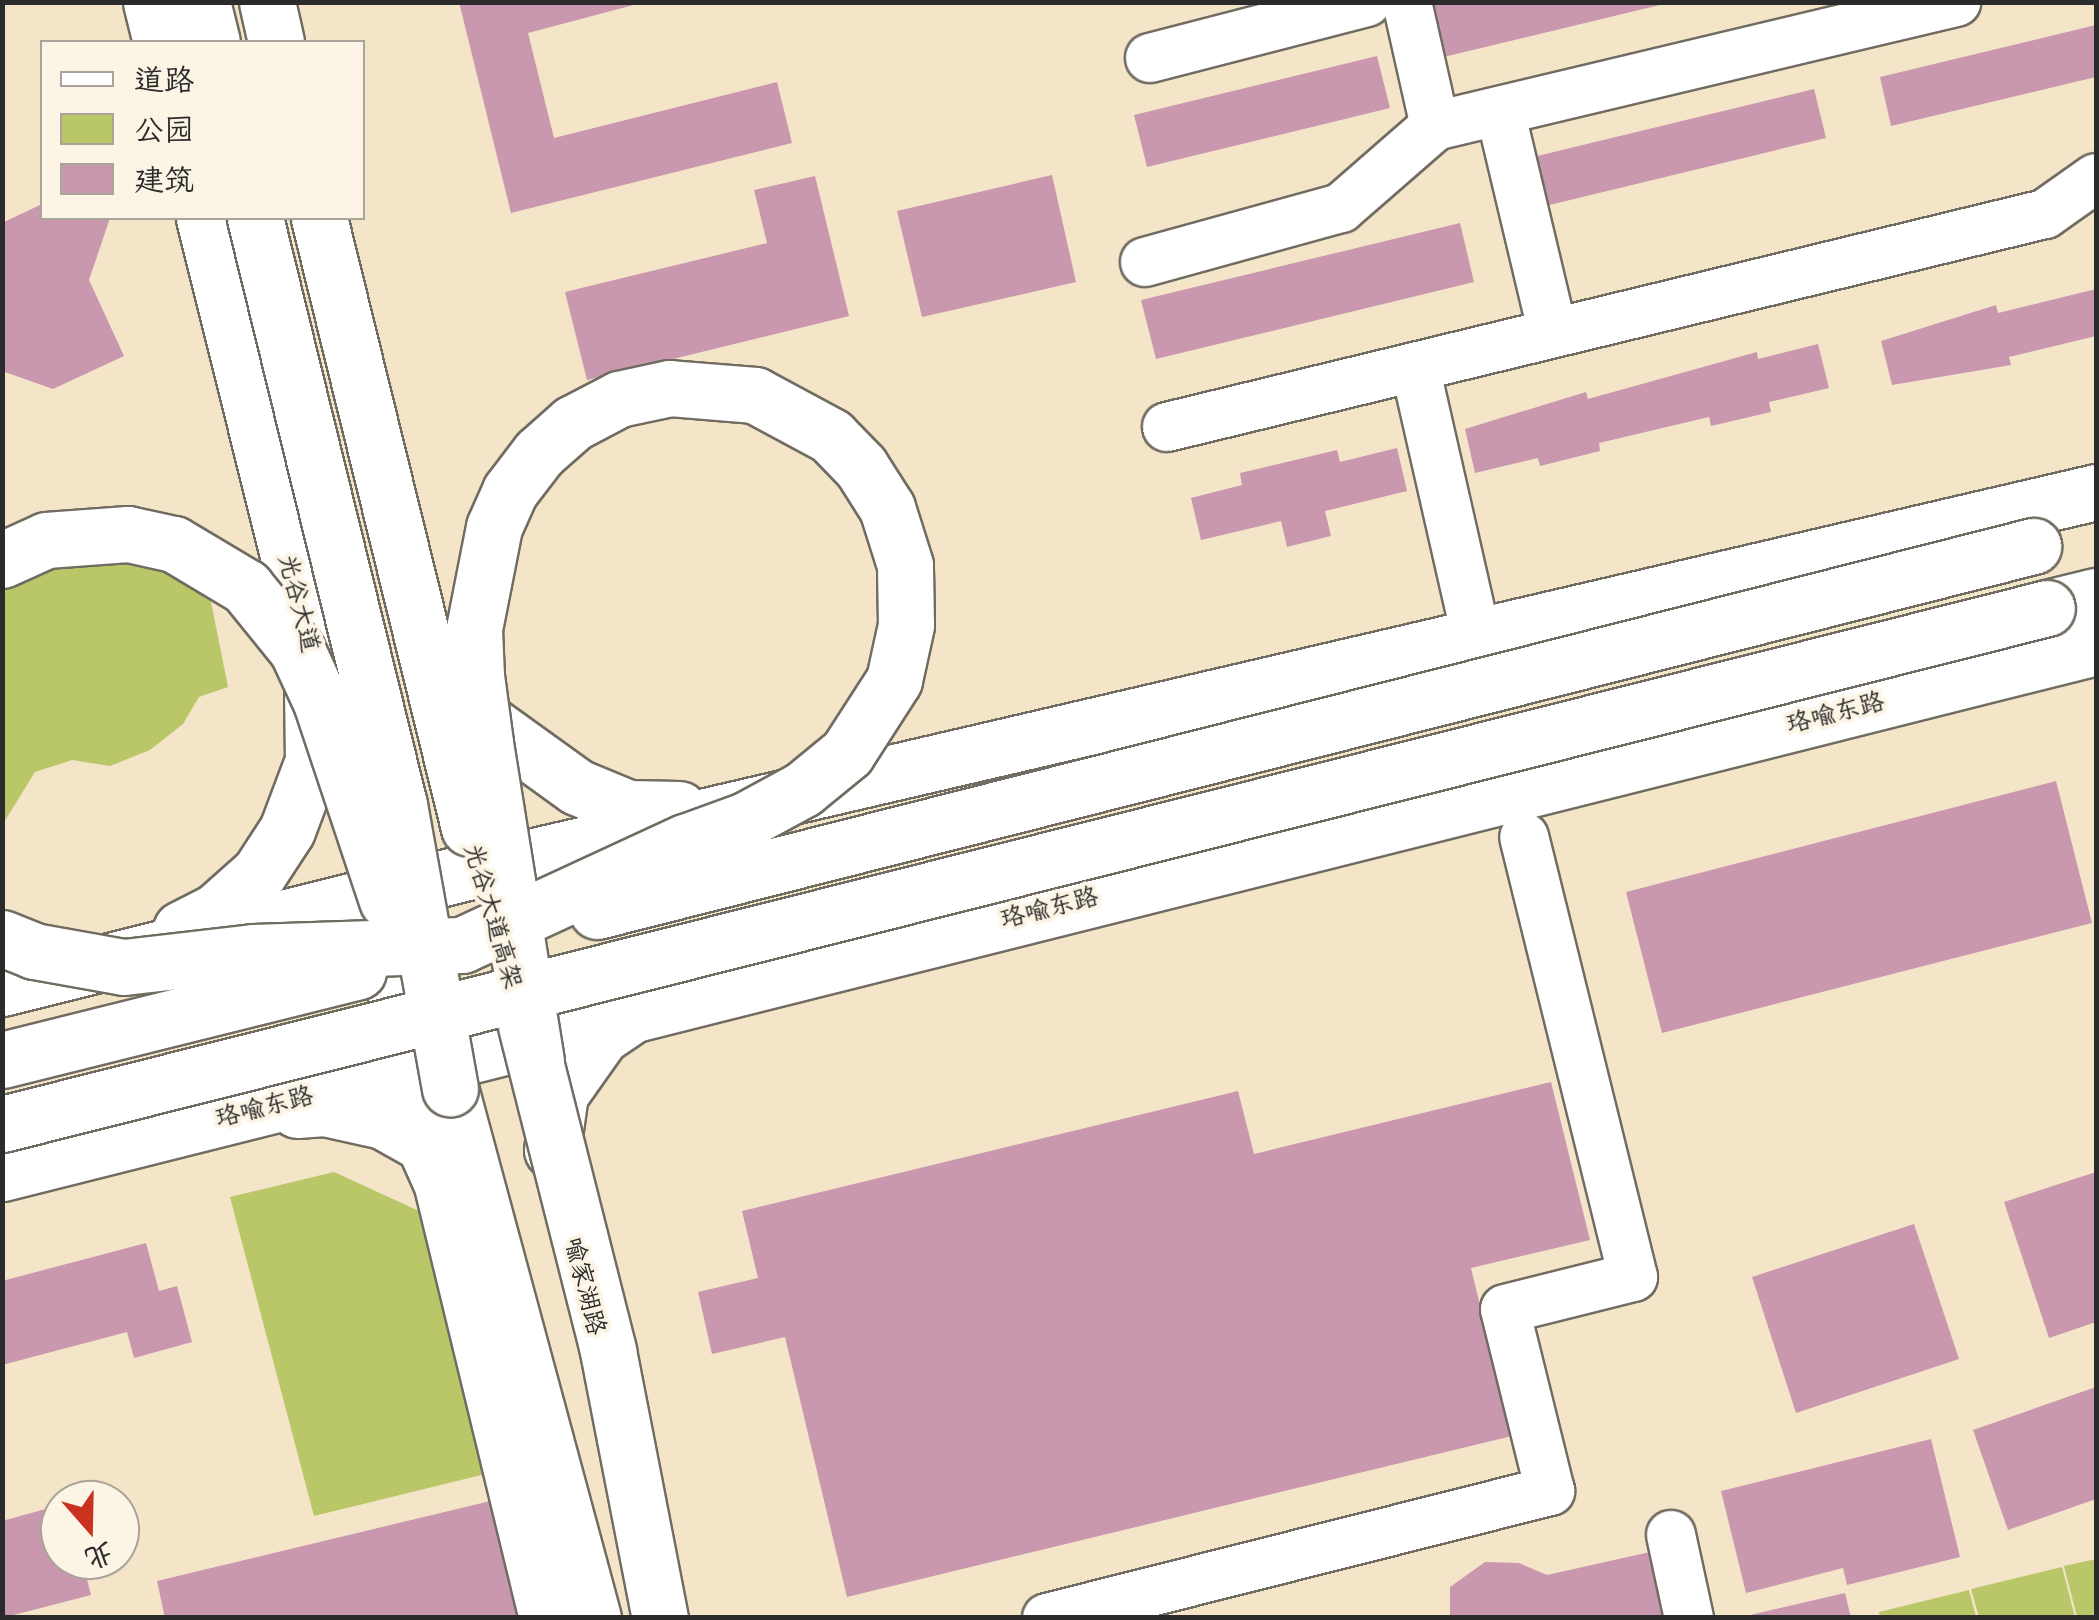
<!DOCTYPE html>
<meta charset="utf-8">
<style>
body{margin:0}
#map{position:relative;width:2099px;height:1620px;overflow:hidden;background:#f4e4c8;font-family:Delius,"LXGW WenKai TC",sans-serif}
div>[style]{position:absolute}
.green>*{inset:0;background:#bac768}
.building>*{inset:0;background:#c998ae}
.roads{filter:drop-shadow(2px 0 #716c62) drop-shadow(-2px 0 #716c62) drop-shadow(0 2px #716c62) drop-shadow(0 -2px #716c62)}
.minor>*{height:48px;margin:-24px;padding:0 24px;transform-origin:24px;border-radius:24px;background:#fff}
.major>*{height:55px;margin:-27.5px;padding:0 27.5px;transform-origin:27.5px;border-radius:27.5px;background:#fff}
.highway>*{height:55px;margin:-27.5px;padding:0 27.5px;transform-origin:27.5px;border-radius:27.5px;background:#fff}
.bridges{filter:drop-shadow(2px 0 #716c62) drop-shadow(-2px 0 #716c62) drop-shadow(0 2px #716c62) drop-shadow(0 -2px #716c62)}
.highway-bridge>*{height:55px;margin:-27.5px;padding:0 27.5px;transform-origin:27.5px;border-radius:27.5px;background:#fff}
span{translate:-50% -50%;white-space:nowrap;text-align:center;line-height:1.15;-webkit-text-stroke:8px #fcf5e5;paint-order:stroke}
.street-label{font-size:25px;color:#2b2b2b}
.frame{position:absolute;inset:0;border:5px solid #2b2b2b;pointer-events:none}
.legend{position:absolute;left:40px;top:40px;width:325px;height:180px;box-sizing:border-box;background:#fcf5e5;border:2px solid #a8a49b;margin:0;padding:12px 18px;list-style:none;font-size:30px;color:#2b2b2b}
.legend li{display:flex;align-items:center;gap:20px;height:50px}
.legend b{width:50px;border:2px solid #a8a49b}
.north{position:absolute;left:40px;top:1480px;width:100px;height:100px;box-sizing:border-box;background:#fcf5e5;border:2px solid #a8a49b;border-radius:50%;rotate:160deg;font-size:28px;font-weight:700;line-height:40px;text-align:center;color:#2b2b2b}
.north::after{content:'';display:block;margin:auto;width:35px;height:45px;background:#c8321e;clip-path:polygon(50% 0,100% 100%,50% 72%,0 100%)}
</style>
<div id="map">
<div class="green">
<div style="clip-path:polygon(3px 540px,201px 552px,228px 687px,199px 697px,183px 724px,150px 750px,110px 766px,72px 760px,35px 772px,3px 824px)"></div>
<div style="clip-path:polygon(334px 1172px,419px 1211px,465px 1270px,514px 1467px,314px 1516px,230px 1197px)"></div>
<div style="clip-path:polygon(2096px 1559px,2096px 1617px,2077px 1617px,2064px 1566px)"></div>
<div style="clip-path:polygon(2062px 1567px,2075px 1617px,1979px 1617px,1971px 1589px)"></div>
<div style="clip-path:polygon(1969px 1590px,1976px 1617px,1880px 1617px,1879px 1612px)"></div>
</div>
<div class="building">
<div style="clip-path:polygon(459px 2px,645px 2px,528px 33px,554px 138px,777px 82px,792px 143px,511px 213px)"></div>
<div style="clip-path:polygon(1424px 2px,1664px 2px,1664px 4px,1431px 60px)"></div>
<div style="clip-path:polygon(2096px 25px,2096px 77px,1891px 126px,1880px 77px)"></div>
<div style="clip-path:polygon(1377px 56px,1390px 108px,1147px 167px,1134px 115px)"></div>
<div style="clip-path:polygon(1814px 89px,1826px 138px,1541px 207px,1529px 158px)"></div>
<div style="clip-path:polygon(1052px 175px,1076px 282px,922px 317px,897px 211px)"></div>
<div style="clip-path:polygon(815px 176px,849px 316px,587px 380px,565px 292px,767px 243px,754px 190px)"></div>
<div style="clip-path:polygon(42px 204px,42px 218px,110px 218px,89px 280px,124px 356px,53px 389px,2px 371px,2px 223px)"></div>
<div style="clip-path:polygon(1460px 223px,1474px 282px,1156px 359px,1141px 300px)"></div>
<div style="clip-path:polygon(2096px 289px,2096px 336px,2009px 357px,2011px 365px,1892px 385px,1881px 341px,1996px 305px,1998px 313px)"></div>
<div style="clip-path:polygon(1818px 344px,1829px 388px,1769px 402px,1771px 412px,1711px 426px,1709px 417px,1599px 443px,1600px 451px,1540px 466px,1538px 458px,1475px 473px,1465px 429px,1586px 392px,1588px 399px,1757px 352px,1758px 359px)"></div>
<div style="clip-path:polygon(1397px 448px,1407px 491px,1325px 511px,1331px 536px,1287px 547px,1281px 521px,1201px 540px,1191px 498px,1242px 485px,1240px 473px,1337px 450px,1340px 462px)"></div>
<div style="clip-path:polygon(2056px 781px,2092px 923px,1662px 1033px,1626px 892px)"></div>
<div style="clip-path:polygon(1551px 1082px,1590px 1240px,1471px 1268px,1512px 1436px,847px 1597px,785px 1337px,712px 1354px,698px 1292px,758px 1278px,742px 1211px,1238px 1091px,1254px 1154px)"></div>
<div style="clip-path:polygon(2096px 1172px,2096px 1322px,2049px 1338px,2004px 1202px)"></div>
<div style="clip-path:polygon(1914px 1224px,1959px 1359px,1796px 1413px,1752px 1277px)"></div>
<div style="clip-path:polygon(146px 1243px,159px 1291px,177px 1286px,192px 1342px,134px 1358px,127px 1332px,2px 1365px,2px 1281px)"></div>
<div style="clip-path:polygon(2096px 1387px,2096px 1499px,2008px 1530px,1973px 1430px)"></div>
<div style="clip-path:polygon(1931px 1439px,1960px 1557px,1847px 1585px,1843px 1568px,1746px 1593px,1721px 1491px)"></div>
<div style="clip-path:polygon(507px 1497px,536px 1618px,165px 1618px,157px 1581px)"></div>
<div style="clip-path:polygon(60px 1505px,60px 1560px,82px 1560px,91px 1595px,2px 1618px,2px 1521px)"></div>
<div style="clip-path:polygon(1650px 1552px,1665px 1618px,1450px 1618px,1450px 1587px,1485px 1562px,1519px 1563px,1547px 1575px)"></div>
<div style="clip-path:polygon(1845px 1593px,1851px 1618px,1746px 1618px,1746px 1616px)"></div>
</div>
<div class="roads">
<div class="minor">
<div style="left:1407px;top:2px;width:127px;rotate:77.3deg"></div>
<div style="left:1435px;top:126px;width:536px;rotate:-13.39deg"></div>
<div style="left:1150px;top:58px;width:224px;rotate:-14.5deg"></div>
<div style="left:1500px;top:111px;width:228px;rotate:76.6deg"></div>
<div style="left:1145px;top:262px;width:203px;rotate:-15.4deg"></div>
<div style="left:1341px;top:208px;width:125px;rotate:-41.1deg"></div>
<div style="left:1415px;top:367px;width:276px;rotate:77.2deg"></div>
<div style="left:1167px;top:427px;width:903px;rotate:-13.64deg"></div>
<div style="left:2045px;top:214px;width:62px;rotate:-35.2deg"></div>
<div style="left:1671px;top:1535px;width:85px;rotate:77.8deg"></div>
<div style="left:1047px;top:1618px;width:519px;rotate:-14.17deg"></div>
<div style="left:1550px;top:1491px;width:187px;rotate:-103.9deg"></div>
<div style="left:1505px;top:1309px;width:132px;rotate:-14deg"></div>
<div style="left:1633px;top:1277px;width:453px;rotate:-103.9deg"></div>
</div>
<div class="major">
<div style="left:151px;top:2px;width:41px;rotate:76deg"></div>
<div style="left:204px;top:218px;width:483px;rotate:76deg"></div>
<div style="left:373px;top:901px;width:738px;rotate:76.36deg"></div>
</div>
<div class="highway">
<div style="left:202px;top:2px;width:41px;rotate:76deg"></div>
<div style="left:267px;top:2px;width:41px;rotate:77.3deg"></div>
<div style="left:2047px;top:608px;width:50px;rotate:-13.8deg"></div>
<div style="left:462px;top:690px;width:25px;rotate:63deg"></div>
<div style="left:473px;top:712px;width:128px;rotate:35.8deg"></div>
<div style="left:577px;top:787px;width:55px;rotate:22.4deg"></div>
<div style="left:628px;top:808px;width:51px;rotate:1.1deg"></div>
<div style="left:181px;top:929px;width:38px;rotate:-27deg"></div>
<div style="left:215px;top:912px;width:59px;rotate:-41.6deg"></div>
<div style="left:259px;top:873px;width:51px;rotate:-56.9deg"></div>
<div style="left:287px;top:830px;width:74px;rotate:-69.4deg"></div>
<div style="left:313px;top:761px;width:72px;rotate:-90.8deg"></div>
<div style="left:2px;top:988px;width:496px;rotate:-14deg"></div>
<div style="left:483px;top:868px;width:1656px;rotate:-13.12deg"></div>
<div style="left:450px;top:1088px;width:549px;rotate:74.9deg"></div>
<div style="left:297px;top:1110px;width:27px;rotate:-4deg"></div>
<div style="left:324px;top:1108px;width:60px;rotate:12.4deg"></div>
<div style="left:383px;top:1121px;width:47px;rotate:29.3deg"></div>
<div style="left:424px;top:1144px;width:39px;rotate:66deg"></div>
<div style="left:552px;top:1150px;width:57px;rotate:-81.9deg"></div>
<div style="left:560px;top:1094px;width:71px;rotate:-54.7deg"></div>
<div style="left:601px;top:1036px;width:34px;rotate:-34deg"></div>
<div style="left:2px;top:1173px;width:2159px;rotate:-14.1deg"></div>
</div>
</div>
<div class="bridges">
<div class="highway-bridge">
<div style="left:255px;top:218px;width:604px;rotate:76.22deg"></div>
<div style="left:399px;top:805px;width:288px;rotate:79.8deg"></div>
<div style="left:319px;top:218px;width:628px;rotate:76.18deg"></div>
<div style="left:2px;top:560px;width:48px;rotate:-24.4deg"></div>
<div style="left:46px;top:540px;width:82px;rotate:-4.2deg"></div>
<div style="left:128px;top:534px;width:47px;rotate:12.3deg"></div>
<div style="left:174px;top:544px;width:84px;rotate:30.8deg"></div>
<div style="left:246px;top:587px;width:81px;rotate:51deg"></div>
<div style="left:297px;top:650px;width:57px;rotate:65.2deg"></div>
<div style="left:321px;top:702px;width:209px;rotate:71.6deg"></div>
<div style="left:597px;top:911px;width:1482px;rotate:-14.26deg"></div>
<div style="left:2px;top:938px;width:35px;rotate:22deg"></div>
<div style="left:34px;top:951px;width:91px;rotate:10.1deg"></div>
<div style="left:124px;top:967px;width:130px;rotate:-6.6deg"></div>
<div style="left:253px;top:952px;width:209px;rotate:-1.9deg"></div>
<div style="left:462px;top:945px;width:246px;rotate:-24.8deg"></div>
<div style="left:685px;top:842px;width:65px;rotate:-19.8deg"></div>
<div style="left:746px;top:820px;width:65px;rotate:-28.5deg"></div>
<div style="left:803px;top:789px;width:57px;rotate:-39.3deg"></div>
<div style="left:847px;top:753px;width:87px;rotate:-57.2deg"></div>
<div style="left:894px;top:680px;width:56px;rotate:-77.7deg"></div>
<div style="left:906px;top:625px;width:60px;rotate:-91deg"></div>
<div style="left:905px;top:565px;width:60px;rotate:-107.5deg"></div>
<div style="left:887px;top:508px;width:49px;rotate:-122.4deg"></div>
<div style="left:861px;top:467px;width:43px;rotate:-134.1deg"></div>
<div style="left:831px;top:436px;width:86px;rotate:-151.7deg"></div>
<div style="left:755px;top:395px;width:85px;rotate:-175.3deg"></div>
<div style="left:670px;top:388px;width:52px;rotate:167.8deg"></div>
<div style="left:619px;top:399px;width:52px;rotate:152.4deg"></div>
<div style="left:573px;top:423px;width:45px;rotate:138.6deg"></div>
<div style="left:539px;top:453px;width:48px;rotate:127.3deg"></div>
<div style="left:510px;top:491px;width:39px;rotate:114deg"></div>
<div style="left:494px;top:527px;width:104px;rotate:101.1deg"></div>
<div style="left:474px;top:629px;width:47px;rotate:87.6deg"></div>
<div style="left:476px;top:676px;width:68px;rotate:82.3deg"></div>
<div style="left:485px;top:743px;width:322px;rotate:80.9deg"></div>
<div style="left:526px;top:1026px;width:335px;rotate:75.8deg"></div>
<div style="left:608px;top:1351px;width:272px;rotate:79deg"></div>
<div style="left:2px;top:1060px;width:367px;rotate:-14deg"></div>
<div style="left:2px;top:1124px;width:2109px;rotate:-14.16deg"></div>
</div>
</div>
<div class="street-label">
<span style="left:300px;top:603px;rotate:76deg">光谷大道</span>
<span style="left:1835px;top:712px;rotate:-14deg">珞喻东路</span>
<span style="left:1049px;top:907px;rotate:-14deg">珞喻东路</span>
<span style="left:494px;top:916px;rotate:74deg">光谷大道高架</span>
<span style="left:264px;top:1106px;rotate:-14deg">珞喻东路</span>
<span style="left:586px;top:1286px;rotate:76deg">喻家湖路</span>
</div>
<div class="frame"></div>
<ul class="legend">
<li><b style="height:12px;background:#fff"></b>道路</li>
<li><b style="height:28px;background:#bac768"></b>公园</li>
<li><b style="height:28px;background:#c998ae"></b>建筑</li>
</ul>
<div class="north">北</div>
</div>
